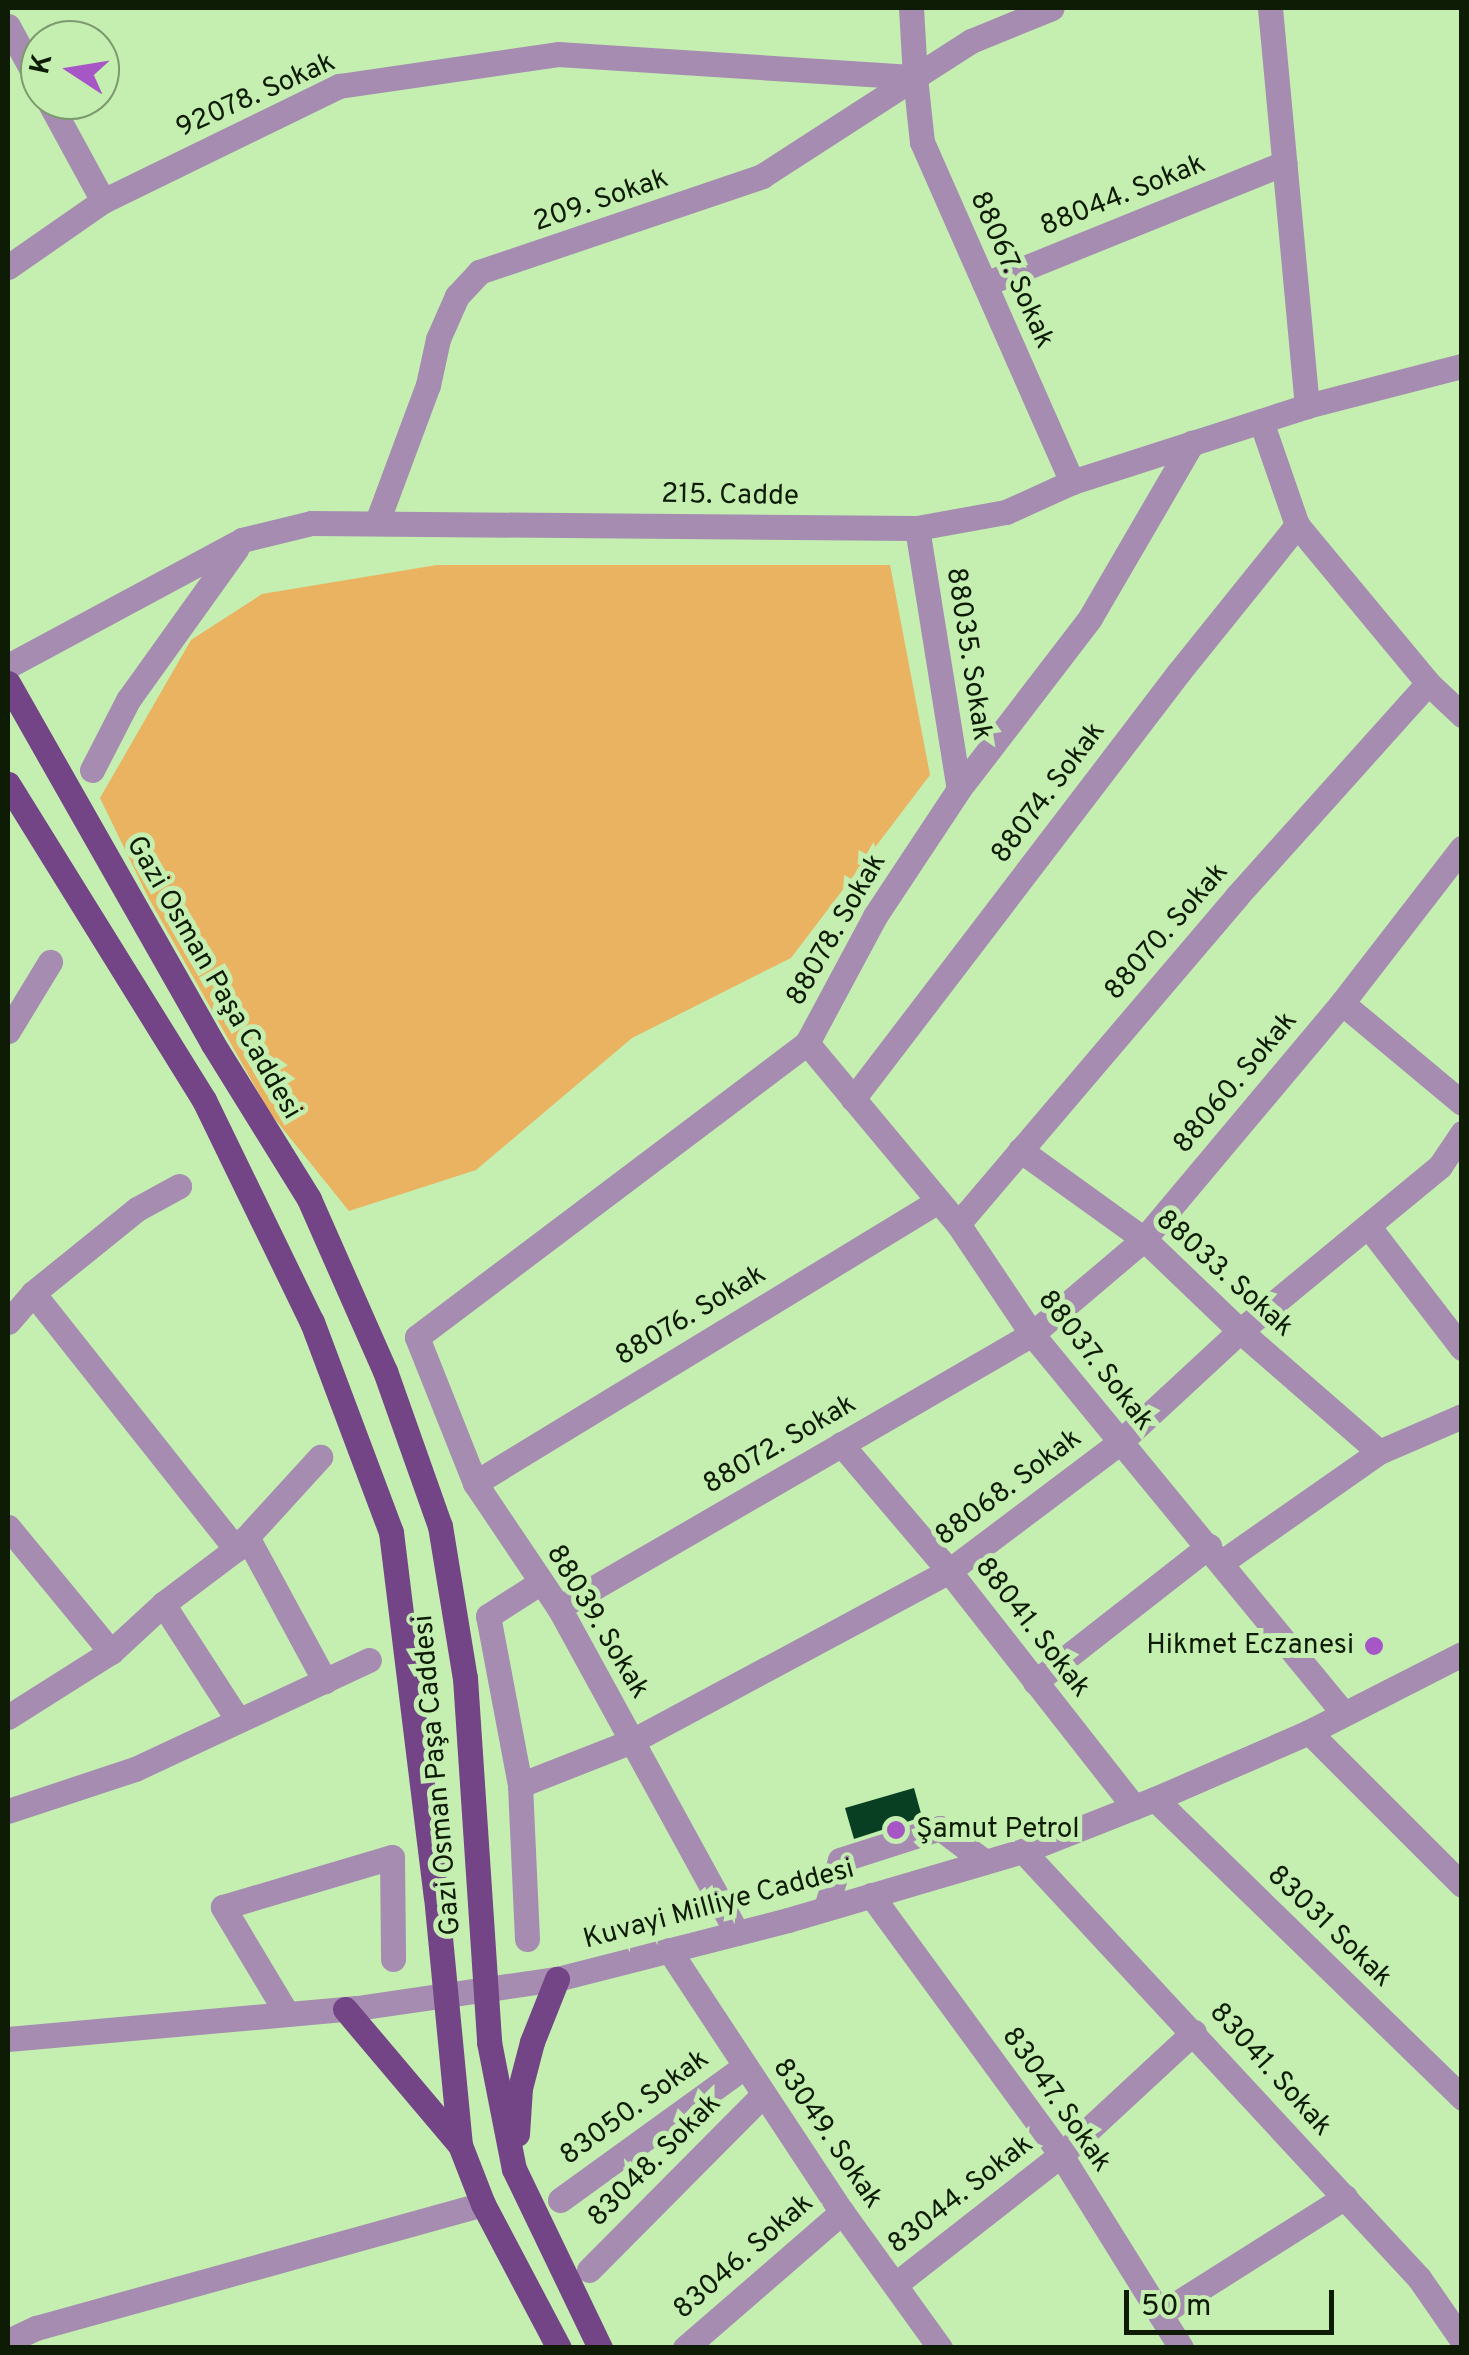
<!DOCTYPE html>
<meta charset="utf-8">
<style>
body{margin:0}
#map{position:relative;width:1469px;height:2355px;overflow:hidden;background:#c5eeb1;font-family:Overpass,sans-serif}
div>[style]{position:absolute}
.green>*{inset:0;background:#eab361}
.building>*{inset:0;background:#083f23}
.minor>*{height:25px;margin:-12.5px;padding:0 12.5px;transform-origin:12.5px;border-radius:12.5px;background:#a58cb0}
.major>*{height:25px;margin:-12.5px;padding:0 12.5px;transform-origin:12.5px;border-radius:12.5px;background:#734586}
.dots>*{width:28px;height:28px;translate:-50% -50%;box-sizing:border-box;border:5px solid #c5eeb1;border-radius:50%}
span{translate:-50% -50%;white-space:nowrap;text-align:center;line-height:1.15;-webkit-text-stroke:10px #c5eeb1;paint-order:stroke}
.street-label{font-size:28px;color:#0e1c06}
.poi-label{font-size:28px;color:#0e1c06}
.right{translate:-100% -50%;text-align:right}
.left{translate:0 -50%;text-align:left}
.frame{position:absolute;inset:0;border:10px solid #0e1c06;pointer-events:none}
.north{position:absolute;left:20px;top:20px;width:100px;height:100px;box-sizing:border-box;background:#c5eeb1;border:2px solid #7c9a6d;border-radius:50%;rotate:282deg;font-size:28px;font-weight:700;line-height:40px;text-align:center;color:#0e1c06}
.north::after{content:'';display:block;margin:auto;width:35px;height:45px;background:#a756c6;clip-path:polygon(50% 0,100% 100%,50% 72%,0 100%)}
.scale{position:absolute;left:1124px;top:2290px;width:210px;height:45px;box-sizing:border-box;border:5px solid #0e1c06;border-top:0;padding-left:12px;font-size:30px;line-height:35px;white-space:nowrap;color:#0e1c06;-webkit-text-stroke:8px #c5eeb1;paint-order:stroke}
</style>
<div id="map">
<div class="green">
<div style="clip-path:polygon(437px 565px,890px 565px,930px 775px,791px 958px,632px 1038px,476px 1170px,349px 1211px,270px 1113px,148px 897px,100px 798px,191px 640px,262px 594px)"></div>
</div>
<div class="building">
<div style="clip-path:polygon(914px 1788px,922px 1817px,854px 1839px,845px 1808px)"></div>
</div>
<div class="minor">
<div style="left:1270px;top:8px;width:400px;rotate:84.7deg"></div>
<div style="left:8px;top:26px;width:67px;rotate:61.5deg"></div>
<div style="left:915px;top:77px;width:65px;rotate:83.9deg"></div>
<div style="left:922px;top:142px;width:372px;rotate:66.2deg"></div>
<div style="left:915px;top:77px;width:67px;rotate:-32.7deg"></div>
<div style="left:971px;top:41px;width:87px;rotate:-22.2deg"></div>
<div style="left:48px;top:100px;width:115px;rotate:61.4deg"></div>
<div style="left:8px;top:267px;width:116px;rotate:-34.8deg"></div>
<div style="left:103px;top:201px;width:263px;rotate:-26deg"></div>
<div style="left:339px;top:86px;width:221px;rotate:-8.3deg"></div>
<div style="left:558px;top:54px;width:358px;rotate:3.7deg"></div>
<div style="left:985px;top:284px;width:323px;rotate:-22deg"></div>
<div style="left:1261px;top:421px;width:110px;rotate:70.9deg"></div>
<div style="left:1297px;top:525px;width:205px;rotate:50.3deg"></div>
<div style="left:1428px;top:683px;width:47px;rotate:43.3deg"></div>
<div style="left:377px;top:522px;width:146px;rotate:-69.6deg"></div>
<div style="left:428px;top:385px;width:47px;rotate:-77.7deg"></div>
<div style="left:438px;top:339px;width:47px;rotate:-66.2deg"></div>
<div style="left:457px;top:296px;width:33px;rotate:-47deg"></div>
<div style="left:479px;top:272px;width:299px;rotate:-18.7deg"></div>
<div style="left:762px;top:176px;width:182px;rotate:-32.9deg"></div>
<div style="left:915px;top:77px;width:69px;rotate:-93.3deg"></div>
<div style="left:917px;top:528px;width:264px;rotate:80.9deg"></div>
<div style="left:8px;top:666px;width:266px;rotate:-28.3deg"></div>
<div style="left:242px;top:540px;width:71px;rotate:-13.8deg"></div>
<div style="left:311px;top:523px;width:606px;rotate:0.47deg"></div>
<div style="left:917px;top:528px;width:90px;rotate:-10.2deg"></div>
<div style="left:1006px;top:512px;width:72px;rotate:-24.4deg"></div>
<div style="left:1072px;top:482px;width:247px;rotate:-17.9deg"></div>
<div style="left:1307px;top:406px;width:160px;rotate:-14.5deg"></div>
<div style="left:92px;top:770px;width:79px;rotate:-62.8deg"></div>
<div style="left:128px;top:700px;width:186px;rotate:-54.4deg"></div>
<div style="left:1342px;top:1003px;width:156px;rotate:39.8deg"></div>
<div style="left:8px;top:1031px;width:81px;rotate:-58.7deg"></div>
<div style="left:807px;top:1043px;width:236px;rotate:50.2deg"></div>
<div style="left:958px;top:1224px;width:133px;rotate:56.1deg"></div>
<div style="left:1032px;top:1334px;width:489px;rotate:50.6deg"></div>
<div style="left:853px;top:1099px;width:537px;rotate:-52.64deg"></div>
<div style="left:1179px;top:672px;width:189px;rotate:-51.2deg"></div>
<div style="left:1020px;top:1150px;width:153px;rotate:35.7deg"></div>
<div style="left:1144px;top:1239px;width:133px;rotate:43.8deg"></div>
<div style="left:1240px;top:1331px;width:184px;rotate:41deg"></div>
<div style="left:958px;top:1224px;width:431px;rotate:-49.6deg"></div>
<div style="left:1237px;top:896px;width:286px;rotate:-48.1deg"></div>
<div style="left:1368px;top:1226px;width:154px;rotate:52.4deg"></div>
<div style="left:33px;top:1293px;width:327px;rotate:51.6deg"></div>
<div style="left:8px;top:1322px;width:38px;rotate:-49deg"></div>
<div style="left:33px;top:1293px;width:134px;rotate:-38.9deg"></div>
<div style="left:137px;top:1209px;width:48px;rotate:-28.7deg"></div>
<div style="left:841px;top:1444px;width:167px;rotate:49.6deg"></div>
<div style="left:949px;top:1571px;width:300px;rotate:51.9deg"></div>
<div style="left:475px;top:1483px;width:542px;rotate:-31.34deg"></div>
<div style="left:8px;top:1527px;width:162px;rotate:50.5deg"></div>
<div style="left:247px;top:1537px;width:164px;rotate:61.6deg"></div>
<div style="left:1222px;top:1562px;width:192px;rotate:-35deg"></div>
<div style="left:1379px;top:1452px;width:90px;rotate:-23.4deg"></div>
<div style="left:163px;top:1604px;width:138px;rotate:57.1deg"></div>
<div style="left:559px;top:1608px;width:547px;rotate:-30.08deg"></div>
<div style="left:1032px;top:1334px;width:147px;rotate:-40.3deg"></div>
<div style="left:1144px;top:1239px;width:308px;rotate:-50deg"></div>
<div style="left:1342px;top:1003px;width:196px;rotate:-52.3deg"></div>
<div style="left:1035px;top:1682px;width:221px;rotate:-38deg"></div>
<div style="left:8px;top:1717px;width:122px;rotate:-32.3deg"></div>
<div style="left:111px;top:1652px;width:71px;rotate:-42.7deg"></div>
<div style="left:163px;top:1604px;width:91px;rotate:-37deg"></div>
<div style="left:236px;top:1549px;width:125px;rotate:-47.6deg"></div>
<div style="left:1309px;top:1732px;width:216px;rotate:45deg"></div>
<div style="left:520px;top:1785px;width:120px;rotate:-21.4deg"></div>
<div style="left:632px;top:1741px;width:360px;rotate:-28.2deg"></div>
<div style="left:949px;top:1571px;width:214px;rotate:-37deg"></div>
<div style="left:1120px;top:1442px;width:163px;rotate:-42.8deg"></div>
<div style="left:1240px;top:1331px;width:259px;rotate:-39.5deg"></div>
<div style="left:1440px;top:1166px;width:40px;rotate:-56deg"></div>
<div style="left:1155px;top:1799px;width:429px;rotate:44.2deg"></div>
<div style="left:8px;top:1811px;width:134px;rotate:-18.3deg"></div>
<div style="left:135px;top:1769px;width:258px;rotate:-25deg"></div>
<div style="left:1023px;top:1851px;width:582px;rotate:47.16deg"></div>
<div style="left:1419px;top:2278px;width:75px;rotate:55.3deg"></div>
<div style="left:871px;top:1895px;width:322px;rotate:53.8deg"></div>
<div style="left:1061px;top:2155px;width:227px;rotate:58.1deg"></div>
<div style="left:826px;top:1908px;width:50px;rotate:-73.7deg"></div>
<div style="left:840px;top:1860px;width:105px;rotate:-17.7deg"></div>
<div style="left:940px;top:1828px;width:56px;rotate:37.1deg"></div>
<div style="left:737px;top:1933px;width:371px;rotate:-118.7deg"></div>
<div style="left:559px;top:1608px;width:151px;rotate:-123.9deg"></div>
<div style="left:475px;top:1483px;width:157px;rotate:-111.7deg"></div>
<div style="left:417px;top:1337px;width:488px;rotate:-37deg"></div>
<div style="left:807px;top:1043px;width:144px;rotate:-61.8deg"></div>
<div style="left:875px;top:916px;width:152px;rotate:-56.5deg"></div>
<div style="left:959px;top:789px;width:215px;rotate:-52.5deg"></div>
<div style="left:1090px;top:618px;width:203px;rotate:-59.8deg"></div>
<div style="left:527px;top:1939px;width:154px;rotate:-92.6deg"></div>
<div style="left:520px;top:1785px;width:172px;rotate:-100.7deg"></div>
<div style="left:488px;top:1616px;width:63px;rotate:-32.7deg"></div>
<div style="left:669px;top:1950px;width:314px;rotate:56.6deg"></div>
<div style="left:842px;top:2212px;width:168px;rotate:54.2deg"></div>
<div style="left:287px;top:2014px;width:125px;rotate:-120.9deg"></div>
<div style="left:223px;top:1907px;width:176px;rotate:-16.5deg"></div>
<div style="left:392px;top:1857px;width:102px;rotate:89.4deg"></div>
<div style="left:8px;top:2039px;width:350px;rotate:-5.1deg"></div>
<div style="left:357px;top:2008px;width:202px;rotate:-8.3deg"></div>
<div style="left:557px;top:1979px;width:238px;rotate:-14.3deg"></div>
<div style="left:788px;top:1920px;width:245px;rotate:-16.4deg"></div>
<div style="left:1023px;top:1851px;width:142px;rotate:-21.5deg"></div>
<div style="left:1155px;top:1799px;width:168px;rotate:-23.5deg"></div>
<div style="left:1309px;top:1732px;width:172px;rotate:-27deg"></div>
<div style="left:560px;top:2200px;width:228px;rotate:-35.9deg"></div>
<div style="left:589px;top:2270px;width:248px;rotate:-45.2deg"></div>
<div style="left:897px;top:2283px;width:208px;rotate:-38deg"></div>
<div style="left:1061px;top:2155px;width:181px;rotate:-42.8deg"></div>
<div style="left:1160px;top:2314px;width:219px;rotate:-32.3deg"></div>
<div style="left:8px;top:2341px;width:31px;rotate:-25deg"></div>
<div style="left:36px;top:2328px;width:464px;rotate:-15.5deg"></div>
<div style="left:685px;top:2348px;width:208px;rotate:-40.9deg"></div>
</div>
<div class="major">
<div style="left:8px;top:683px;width:415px;rotate:60.4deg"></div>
<div style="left:213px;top:1044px;width:182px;rotate:58.2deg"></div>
<div style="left:309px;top:1199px;width:188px;rotate:66.2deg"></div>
<div style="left:385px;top:1371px;width:164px;rotate:70.5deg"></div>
<div style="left:440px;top:1526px;width:154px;rotate:80.7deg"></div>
<div style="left:465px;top:1678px;width:365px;rotate:86.2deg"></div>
<div style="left:489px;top:2042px;width:129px;rotate:78.9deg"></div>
<div style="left:514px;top:2169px;width:199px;rotate:64.3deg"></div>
<div style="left:8px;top:784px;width:372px;rotate:58.2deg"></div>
<div style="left:204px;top:1100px;width:247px;rotate:64.1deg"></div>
<div style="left:312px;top:1322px;width:224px;rotate:69.4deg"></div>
<div style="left:391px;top:1532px;width:367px;rotate:83deg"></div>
<div style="left:436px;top:1896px;width:250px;rotate:84.5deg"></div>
<div style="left:460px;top:2145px;width:63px;rotate:68.7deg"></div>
<div style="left:483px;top:2204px;width:163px;rotate:62.2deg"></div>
<div style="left:345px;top:2009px;width:178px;rotate:49.8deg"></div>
<div style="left:517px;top:2134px;width:46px;rotate:-86.3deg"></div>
<div style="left:520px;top:2088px;width:48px;rotate:-75.4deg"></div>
<div style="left:532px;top:2042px;width:68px;rotate:-68.4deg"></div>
</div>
<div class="dots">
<div style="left:1374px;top:1646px;background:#a756c6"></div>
<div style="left:896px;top:1830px;background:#a756c6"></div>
</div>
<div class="street-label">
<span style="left:256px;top:96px;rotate:-24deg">92078. Sokak</span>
<span style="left:1123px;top:196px;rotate:-22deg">88044. Sokak</span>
<span style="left:601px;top:201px;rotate:-19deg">209. Sokak</span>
<span style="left:1011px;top:270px;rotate:66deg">88067. Sokak</span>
<span style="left:730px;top:496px;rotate:1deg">215. Cadde</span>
<span style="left:968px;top:654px;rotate:81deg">88035. Sokak</span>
<span style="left:1049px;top:793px;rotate:-53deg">88074. Sokak</span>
<span style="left:837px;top:930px;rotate:-60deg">88078. Sokak</span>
<span style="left:1167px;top:932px;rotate:-49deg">88070. Sokak</span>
<span style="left:213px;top:978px;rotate:60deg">Gazi Osman Paşa Caddesi</span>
<span style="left:1236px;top:1083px;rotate:-50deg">88060. Sokak</span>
<span style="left:1224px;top:1274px;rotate:42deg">88033. Sokak</span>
<span style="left:691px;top:1316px;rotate:-31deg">88076. Sokak</span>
<span style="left:1095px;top:1361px;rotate:52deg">88037. Sokak</span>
<span style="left:780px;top:1445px;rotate:-30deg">88072. Sokak</span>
<span style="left:1009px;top:1488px;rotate:-37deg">88068. Sokak</span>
<span style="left:597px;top:1622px;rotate:59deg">88039. Sokak</span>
<span style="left:1032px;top:1628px;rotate:52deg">88041. Sokak</span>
<span style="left:438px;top:1775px;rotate:-95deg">Gazi Osman Paşa Caddesi</span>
<span style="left:719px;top:1905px;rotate:-15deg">Kuvayi Milliye Caddesi</span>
<span style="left:1329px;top:1927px;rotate:44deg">83031 Sokak</span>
<span style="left:1270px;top:2070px;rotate:48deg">83041. Sokak</span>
<span style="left:1056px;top:2100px;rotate:55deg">83047. Sokak</span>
<span style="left:635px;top:2108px;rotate:-36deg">83050. Sokak</span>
<span style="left:827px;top:2134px;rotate:56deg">83049. Sokak</span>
<span style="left:655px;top:2161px;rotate:-45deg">83048. Sokak</span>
<span style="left:961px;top:2195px;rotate:-38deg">83044. Sokak</span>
<span style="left:744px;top:2257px;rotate:-41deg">83046. Sokak</span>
</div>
<div class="poi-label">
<span class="right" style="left:1354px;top:1646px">Hikmet Eczanesi</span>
<span class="left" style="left:916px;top:1830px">Şamut Petrol</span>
</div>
<div class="frame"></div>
<div class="north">K</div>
<div class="scale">50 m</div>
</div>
